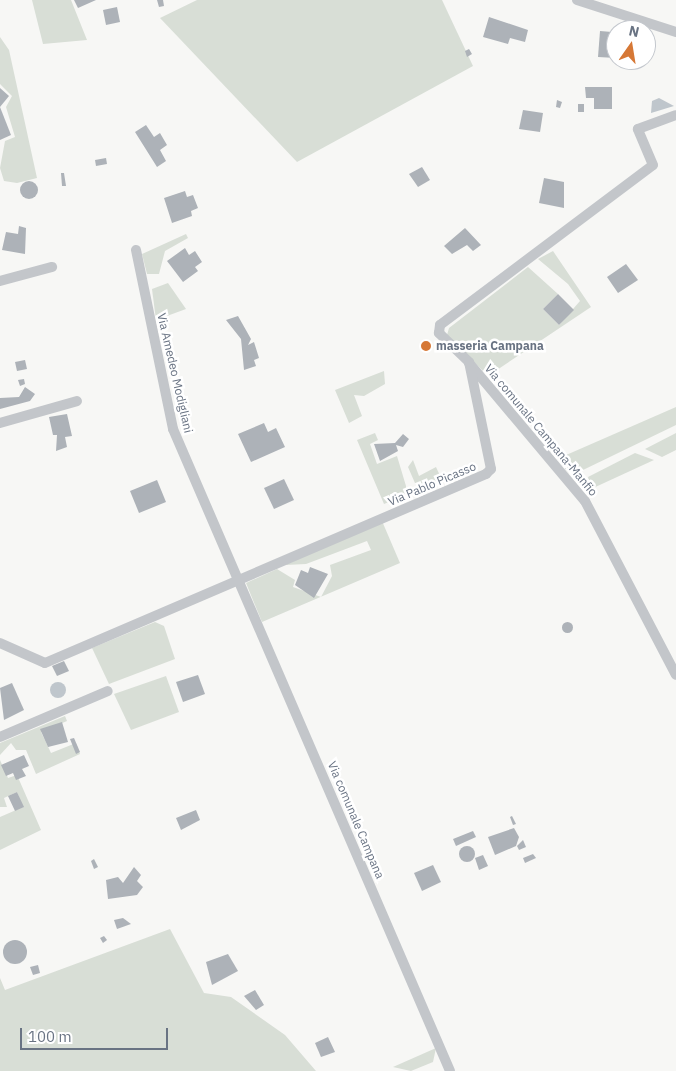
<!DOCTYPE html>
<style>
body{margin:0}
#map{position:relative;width:676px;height:1071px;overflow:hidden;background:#f7f7f5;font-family:"IBM Plex Sans",sans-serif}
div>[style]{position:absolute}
.green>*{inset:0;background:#d8ded6}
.water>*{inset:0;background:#bfc6cc}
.round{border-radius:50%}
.building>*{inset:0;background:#adb2b8}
.minor>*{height:10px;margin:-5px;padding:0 5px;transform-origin:5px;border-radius:5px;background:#c3c6ca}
.dots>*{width:14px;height:14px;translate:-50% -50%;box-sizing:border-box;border:2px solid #fff;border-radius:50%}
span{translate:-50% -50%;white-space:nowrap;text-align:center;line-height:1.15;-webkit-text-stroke:5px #fff;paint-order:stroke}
.poi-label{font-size:12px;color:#697383;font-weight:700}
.left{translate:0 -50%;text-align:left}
.street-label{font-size:12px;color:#697383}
.north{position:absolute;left:606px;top:20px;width:50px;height:50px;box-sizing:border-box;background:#fff;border:1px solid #c3c7cd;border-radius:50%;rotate:13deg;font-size:14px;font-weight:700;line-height:20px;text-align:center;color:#697383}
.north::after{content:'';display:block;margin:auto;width:18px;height:22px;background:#d67836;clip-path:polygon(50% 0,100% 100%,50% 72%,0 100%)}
.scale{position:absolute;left:20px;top:1028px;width:148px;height:22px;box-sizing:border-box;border:2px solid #697383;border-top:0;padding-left:6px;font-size:15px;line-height:18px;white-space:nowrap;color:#697383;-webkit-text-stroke:4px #fff;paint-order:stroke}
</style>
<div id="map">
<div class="green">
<div style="clip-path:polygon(32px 0,71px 0,87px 40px,43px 44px)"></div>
<div style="clip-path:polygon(197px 0,442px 0,473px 66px,297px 162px,160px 18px)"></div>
<div style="clip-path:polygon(0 37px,9px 50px,37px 178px,17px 183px,4px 181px,0 168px,5px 141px,15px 137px,6px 107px,12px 96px,0 84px)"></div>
<div style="clip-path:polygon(186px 234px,188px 238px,165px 251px,159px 274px,147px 274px,142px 254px)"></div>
<div style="clip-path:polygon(553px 251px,591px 307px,488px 376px,447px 335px,449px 328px,528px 267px,558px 294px,543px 309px,559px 325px,580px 301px,568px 284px,538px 259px)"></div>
<div style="clip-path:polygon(168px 283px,186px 309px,156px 320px,152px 289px)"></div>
<div style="clip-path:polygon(384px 371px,385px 384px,364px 396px,354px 395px,362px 416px,349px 423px,335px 390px)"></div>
<div style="clip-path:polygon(676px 407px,676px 425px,583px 470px,570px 475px,557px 459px)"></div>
<div style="clip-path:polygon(375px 433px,378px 440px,370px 444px,377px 464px,397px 456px,406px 486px,406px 495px,384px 504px,357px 440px)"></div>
<div style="clip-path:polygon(676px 433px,676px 450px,662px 457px,645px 449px)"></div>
<div style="clip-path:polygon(635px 453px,654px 460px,591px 489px,588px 477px)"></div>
<div style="clip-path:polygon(413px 460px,419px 476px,436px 467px,442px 480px,418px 490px,408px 467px)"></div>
<div style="clip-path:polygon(382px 521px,400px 563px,262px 622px,246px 583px,277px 569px,295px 580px,293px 587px,321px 597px,332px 576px,330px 565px,371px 550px,367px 541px,306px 564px,285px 565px)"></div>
<div style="clip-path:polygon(155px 622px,164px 626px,175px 659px,109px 684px,92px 648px)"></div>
<div style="clip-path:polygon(166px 676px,179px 712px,131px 730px,114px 694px)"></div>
<div style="clip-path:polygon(65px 716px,67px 721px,41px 732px,51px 753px,76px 743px,80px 754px,36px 774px,26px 750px,16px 750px,11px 743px,0 755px,0 743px)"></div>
<div style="clip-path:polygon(0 760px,8px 778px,17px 775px,41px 830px,0 850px,0 817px,23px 807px,17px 792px,4px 798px,7px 807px,0 807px)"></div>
<div style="clip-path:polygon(170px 929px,204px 993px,231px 997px,285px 1035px,316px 1071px,0 1071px,0 978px,5px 990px)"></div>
<div style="clip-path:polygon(436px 1048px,433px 1062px,411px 1071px,393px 1067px)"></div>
</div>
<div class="water">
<div style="clip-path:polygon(659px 98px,674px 106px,651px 113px,652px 101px)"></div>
<div class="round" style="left:50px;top:682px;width:16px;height:16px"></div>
</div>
<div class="building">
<div style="clip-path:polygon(74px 0,96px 0,78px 8px)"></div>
<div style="clip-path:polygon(157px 0,163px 0,164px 6px,159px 7px)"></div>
<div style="clip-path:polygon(117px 7px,120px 22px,106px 25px,103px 10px)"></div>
<div style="clip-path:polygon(489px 17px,528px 30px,525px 42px,510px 38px,508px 44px,483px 37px)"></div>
<div style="clip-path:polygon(600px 31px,612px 32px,616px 58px,598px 57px)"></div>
<div style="clip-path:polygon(469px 49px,472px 54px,467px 57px,465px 51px)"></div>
<div style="clip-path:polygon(585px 87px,612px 87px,612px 109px,594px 109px,594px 98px,586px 98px)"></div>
<div style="clip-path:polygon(0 88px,9px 96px,0 107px)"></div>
<div style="clip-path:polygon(557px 100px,562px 102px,560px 108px,556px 107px)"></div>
<div style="clip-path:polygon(578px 104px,584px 104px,584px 112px,578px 112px)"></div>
<div style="clip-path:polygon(0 107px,11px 135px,0 140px)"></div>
<div style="clip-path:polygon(523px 110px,543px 113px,540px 132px,519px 129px)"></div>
<div style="clip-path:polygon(146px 125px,154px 137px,160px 133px,167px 145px,160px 150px,166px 161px,157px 167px,135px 132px)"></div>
<div style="clip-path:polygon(106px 158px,107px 164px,96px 166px,95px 160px)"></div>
<div style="clip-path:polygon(422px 167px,430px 180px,418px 187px,409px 174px)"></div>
<div style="clip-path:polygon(61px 173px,64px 173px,66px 186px,62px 186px)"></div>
<div style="clip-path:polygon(544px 178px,564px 182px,564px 208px,539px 203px)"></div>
<div class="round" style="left:20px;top:181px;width:18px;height:18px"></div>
<div style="clip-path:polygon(185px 191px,187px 197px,193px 195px,198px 208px,191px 211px,192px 216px,172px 223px,164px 198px)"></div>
<div style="clip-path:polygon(19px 226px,26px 228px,25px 254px,2px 250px,6px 232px,18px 234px)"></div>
<div style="clip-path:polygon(465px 228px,481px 245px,473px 251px,467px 245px,452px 254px,444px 246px)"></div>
<div style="clip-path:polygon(185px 248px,189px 255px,195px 251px,202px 262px,195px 267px,198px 271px,183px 282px,167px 261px)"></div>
<div style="clip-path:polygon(626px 264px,638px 280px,618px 293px,607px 277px)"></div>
<div style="clip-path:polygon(558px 294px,574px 310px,559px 325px,543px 309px)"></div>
<div style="clip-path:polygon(238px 316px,251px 339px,248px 345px,254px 342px,259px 358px,254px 360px,256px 366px,244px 370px,241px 339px,226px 320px)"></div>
<div style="clip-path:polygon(25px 360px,27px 369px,17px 371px,15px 362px)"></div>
<div style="clip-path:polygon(24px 379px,25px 384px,20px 386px,18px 380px)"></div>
<div style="clip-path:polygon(25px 387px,35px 394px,30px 401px,0 409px,0 398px,19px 397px)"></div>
<div style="clip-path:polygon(67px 414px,72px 436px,65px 437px,67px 447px,56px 451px,57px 435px,53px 435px,49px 417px)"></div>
<div style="clip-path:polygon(264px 423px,268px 432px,276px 428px,285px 447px,251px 462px,238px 434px)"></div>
<div style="clip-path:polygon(403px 434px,409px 439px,403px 447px,396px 445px,398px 451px,380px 461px,374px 444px,395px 443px)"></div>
<div style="clip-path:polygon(284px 479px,294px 500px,274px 509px,264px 488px)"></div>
<div style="clip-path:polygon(157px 480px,166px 502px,139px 513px,130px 491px)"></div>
<div style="clip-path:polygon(310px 567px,328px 574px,314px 598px,295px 585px,301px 570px,308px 573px)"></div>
<div class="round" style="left:561.5px;top:621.5px;width:11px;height:11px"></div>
<div style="clip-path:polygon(64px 661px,69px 671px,57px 676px,52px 666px)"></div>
<div style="clip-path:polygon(198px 675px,205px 694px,183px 702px,176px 682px)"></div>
<div style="clip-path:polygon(12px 683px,24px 710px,4px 720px,0 688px)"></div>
<div style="clip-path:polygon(62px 722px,68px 742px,48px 747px,40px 729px)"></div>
<div style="clip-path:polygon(74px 738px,80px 752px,76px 754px,70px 739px)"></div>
<div style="clip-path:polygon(24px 755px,29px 766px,22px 769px,26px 776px,16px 780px,13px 773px,6px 776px,1px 765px)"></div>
<div style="clip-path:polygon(17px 792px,24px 807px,15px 811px,8px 796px)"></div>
<div style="clip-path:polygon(196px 810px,200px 820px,181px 830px,176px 818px)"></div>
<div style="clip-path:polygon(512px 816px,516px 824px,513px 825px,510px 817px)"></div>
<div style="clip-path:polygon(514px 828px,519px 837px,516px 846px,495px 855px,488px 837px)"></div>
<div style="clip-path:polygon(473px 831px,476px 837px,456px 846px,453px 839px)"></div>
<div style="clip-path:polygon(523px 840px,526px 847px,519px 850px,517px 846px)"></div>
<div class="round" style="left:459px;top:846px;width:16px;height:16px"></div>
<div style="clip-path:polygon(533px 854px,536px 858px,525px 863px,523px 858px)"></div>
<div style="clip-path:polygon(483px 855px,488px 866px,479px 870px,475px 858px)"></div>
<div style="clip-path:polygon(94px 859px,98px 867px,94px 869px,91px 861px)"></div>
<div style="clip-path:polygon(433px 865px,441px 882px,422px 891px,414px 873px)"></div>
<div style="clip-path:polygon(134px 867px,141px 875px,137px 881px,143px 887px,137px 895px,108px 899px,106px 880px,118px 877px,123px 883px)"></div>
<div style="clip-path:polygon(123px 918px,131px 924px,117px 929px,114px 920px)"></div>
<div style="clip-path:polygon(104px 936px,107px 940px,103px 943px,100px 938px)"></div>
<div class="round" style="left:3px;top:940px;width:24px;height:24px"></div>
<div style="clip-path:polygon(228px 954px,238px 971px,212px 985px,206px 962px)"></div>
<div style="clip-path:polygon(38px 965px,40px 973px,33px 975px,30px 967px)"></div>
<div style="clip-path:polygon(255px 990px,264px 1005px,256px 1010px,244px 996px)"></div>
<div style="clip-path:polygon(328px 1037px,335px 1052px,321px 1057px,315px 1043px)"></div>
</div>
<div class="minor">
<div style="left:577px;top:0;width:104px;rotate:17.9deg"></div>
<div style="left:136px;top:250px;width:183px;rotate:78.3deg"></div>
<div style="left:173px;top:429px;width:699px;rotate:66.66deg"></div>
<div style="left:0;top:281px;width:54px;rotate:-15.1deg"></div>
<div style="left:469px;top:363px;width:180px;rotate:50deg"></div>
<div style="left:585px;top:501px;width:196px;rotate:62.4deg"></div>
<div style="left:0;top:423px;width:80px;rotate:-15.9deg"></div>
<div style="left:0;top:643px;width:49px;rotate:24deg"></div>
<div style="left:45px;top:663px;width:480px;rotate:-23.2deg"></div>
<div style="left:486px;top:474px;width:7px;rotate:-45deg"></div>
<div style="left:491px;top:469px;width:109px;rotate:-101.6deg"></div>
<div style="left:469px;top:362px;width:42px;rotate:-136deg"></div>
<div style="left:439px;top:333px;width:8px;rotate:-83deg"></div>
<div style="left:440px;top:325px;width:266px;rotate:-36.9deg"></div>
<div style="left:653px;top:165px;width:39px;rotate:-113deg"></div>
<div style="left:638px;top:129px;width:40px;rotate:-20.2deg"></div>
<div style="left:0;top:737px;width:117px;rotate:-23.1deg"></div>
</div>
<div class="dots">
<div style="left:426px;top:346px;background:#d67836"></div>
</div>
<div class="poi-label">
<span class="left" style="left:436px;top:346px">masseria Campana</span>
</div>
<div class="street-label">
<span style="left:175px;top:373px;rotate:77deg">Via Amedeo Modigliani</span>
<span style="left:541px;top:430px;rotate:50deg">Via comunale Campana-Manfio</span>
<span style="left:432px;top:484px;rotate:-23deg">Via Pablo Picasso</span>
<span style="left:356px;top:820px;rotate:67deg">Via comunale Campana</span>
</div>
<div class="north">N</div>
<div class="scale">100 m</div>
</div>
